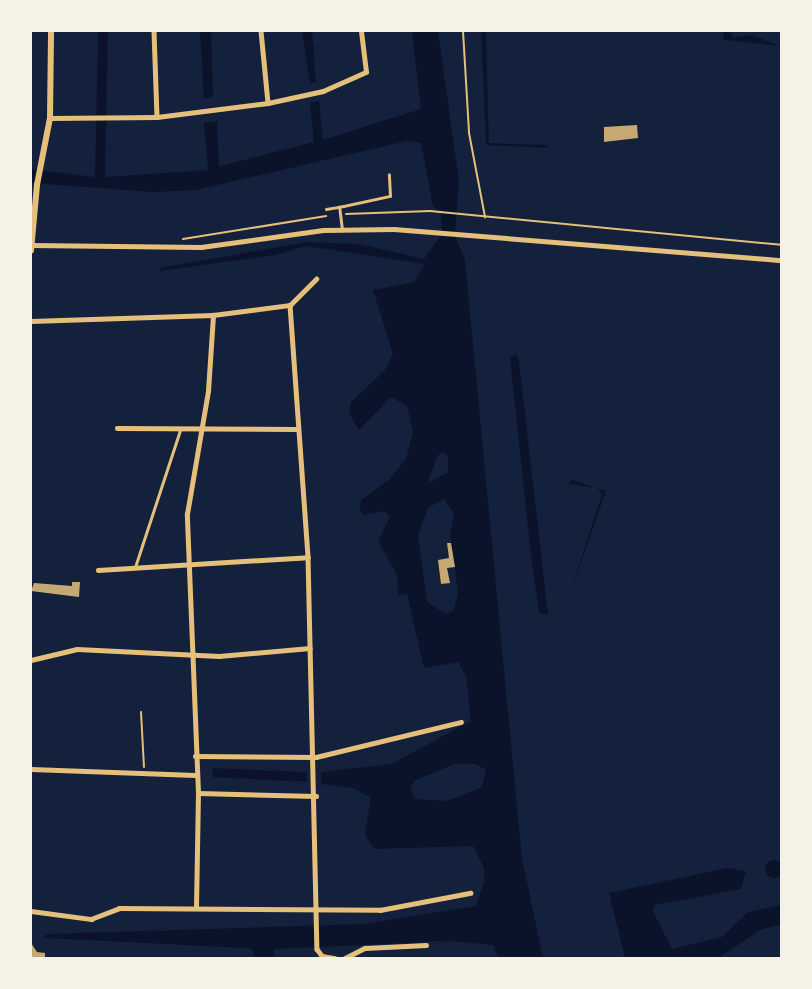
<!DOCTYPE html>
<style>
body{margin:0}
#map{position:relative;width:812px;height:989px;overflow:hidden;background:#14213d;font-family:"Source Sans 3",sans-serif}
div>[style]{position:absolute}
.water>*{inset:0;background:#0b132b}
.round{border-radius:50%}
.building>*{inset:0;background:#c6a872}
.path>*{height:2px;margin:-1px;padding:0 1px;transform-origin:1px;border-radius:1px;background:#e5c07b}
.service>*{height:2.5px;margin:-1.25px;padding:0 1.25px;transform-origin:1.25px;border-radius:1.25px;background:#e5c07b}
.pedestrian>*{height:3px;margin:-1.5px;padding:0 1.5px;transform-origin:1.5px;border-radius:1.5px;background:#e5c07b}
.minor>*{height:4.5px;margin:-2.25px;padding:0 2.25px;transform-origin:2.25px;border-radius:2.25px;background:#e5c07b}
.tertiary>*{height:5.5px;margin:-2.75px;padding:0 2.75px;transform-origin:2.75px;border-radius:2.75px;background:#e5c07b}
span{translate:-50% -50%;white-space:nowrap;text-align:center;line-height:1.15;-webkit-text-stroke:5px #f6f1e7;paint-order:stroke}
.frame{position:absolute;inset:0;border:32px solid #f6f1e7;pointer-events:none}
</style>
<div id="map">
<div class="water">
<div style="clip-path:polygon(evenodd,98px 31px,108px 31px,105px 177px,208px 170px,204px 123px,217px 121px,219px 166px,314px 142px,310px 103px,319px 101px,323px 140px,421px 109px,412px 31px,438px 31px,459px 181px,455px 235px,465px 260px,522px 859px,543px 958px,498px 958px,493px 945px,450px 941px,275px 949px,273px 958px,255px 958px,252px 949px,245px 948px,45px 938px,46px 934px,363px 924px,476px 906px,484px 882px,484px 868px,473px 846px,374px 849px,365px 834px,371px 798px,353px 788px,321px 784px,321px 772px,391px 764px,471px 721px,466px 676px,458px 662px,424px 668px,407px 594px,398px 595px,397px 575px,378px 541px,390px 517px,384px 511px,364px 515px,360px 511px,361px 500px,389px 480px,406px 459px,413px 431px,407px 406px,391px 397px,359px 430px,349px 413px,351px 402px,385px 370px,393px 354px,373px 290px,414px 282px,425px 264px,306px 246px,276px 255px,160px 271px,159px 268px,306px 242px,359px 244px,424px 259px,442px 234px,441px 213px,433px 206px,421px 143px,407px 141px,196px 190px,154px 192px,31px 183px,31px 169px,95px 177px,98px 31px,443px 453px,448px 456px,448px 472px,427px 484px,438px 455px,443px 453px,98px 31px,444px 499px,454px 513px,450px 535px,458px 592px,454px 610px,446px 614px,427px 602px,418px 535px,428px 508px,444px 499px,98px 31px,454px 764px,476px 764px,486px 770px,482px 787px,447px 801px,416px 799px,410px 789px,414px 781px,454px 764px)"></div>
<div style="clip-path:polygon(200px 31px,211px 31px,213px 96px,204px 99px)"></div>
<div style="clip-path:polygon(302px 31px,312px 31px,316px 82px,310px 84px)"></div>
<div style="clip-path:polygon(481px 31px,486px 31px,489px 143px,549px 145px,547px 148px,486px 145px)"></div>
<div style="clip-path:polygon(723px 31px,730px 31px,733px 38px,751px 35px,781px 46px,724px 40px)"></div>
<div style="clip-path:polygon(516px 354px,519px 361px,548px 615px,539px 613px,530px 547px,510px 358px)"></div>
<div style="clip-path:polygon(572px 480px,606px 491px,570px 594px,602px 494px,597px 488px,569px 484px)"></div>
<div style="clip-path:polygon(212px 768px,307px 772px,307px 782px,213px 777px)"></div>
<div class="round" style="left:765px;top:860px;width:18px;height:18px"></div>
<div style="clip-path:polygon(727px 868px,746px 871px,741px 889px,655px 905px,653px 911px,672px 949px,722px 937px,748px 912px,781px 905px,781px 925px,762px 929px,718px 958px,625px 958px,609px 893px)"></div>
</div>
<div class="building">
<div style="clip-path:polygon(637px 125px,638px 138px,604px 142px,604px 127px)"></div>
<div style="clip-path:polygon(447px 543px,451px 543px,455px 567px,447px 568px,450px 583px,441px 584px,438px 560px,449px 558px)"></div>
<div style="clip-path:polygon(72px 582px,80px 582px,79px 597px,31px 591px,34px 583px,72px 586px)"></div>
<div style="clip-path:polygon(31px 943px,37px 952px,45px 953px,45px 958px,31px 958px)"></div>
</div>
<div class="path">
<div style="left:463px;top:31px;width:102px;rotate:86.6deg"></div>
<div style="left:469px;top:133px;width:86px;rotate:79.2deg"></div>
<div style="left:346px;top:214px;width:84px;rotate:-2deg"></div>
<div style="left:430px;top:211px;width:353px;rotate:5.5deg"></div>
<div style="left:183px;top:239px;width:145px;rotate:-9.1deg"></div>
<div style="left:141px;top:712px;width:55px;rotate:86.9deg"></div>
</div>
<div class="service">
<div style="left:326px;top:209px;width:13px;rotate:-9deg"></div>
<div style="left:342px;top:230px;width:23px;rotate:-97deg"></div>
<div style="left:339px;top:207px;width:52px;rotate:-12.2deg"></div>
<div style="left:390px;top:196px;width:21px;rotate:-93deg"></div>
</div>
<div class="pedestrian">
<div style="left:135px;top:567px;width:144px;rotate:-71.8deg"></div>
</div>
<div class="minor">
<div style="left:154px;top:31px;width:86px;rotate:88deg"></div>
<div style="left:261px;top:31px;width:72px;rotate:84.4deg"></div>
<div style="left:50px;top:118px;width:107px;rotate:-0.5deg"></div>
<div style="left:157px;top:117px;width:112px;rotate:-7.2deg"></div>
<div style="left:268px;top:103px;width:56px;rotate:-12.3deg"></div>
<div style="left:323px;top:91px;width:47px;rotate:-23.8deg"></div>
<div style="left:366px;top:72px;width:41px;rotate:-97deg"></div>
<div style="left:32px;top:245px;width:169px;rotate:0.7deg"></div>
<div style="left:201px;top:247px;width:123px;rotate:-7.9deg"></div>
<div style="left:323px;top:230px;width:71px;rotate:-0.8deg"></div>
<div style="left:394px;top:229px;width:388px;rotate:4.6deg"></div>
<div style="left:290px;top:305px;width:253px;rotate:85.9deg"></div>
<div style="left:308px;top:557px;width:392px;rotate:88.7deg"></div>
<div style="left:317px;top:949px;width:9px;rotate:54deg"></div>
<div style="left:322px;top:956px;width:13px;rotate:9deg"></div>
<div style="left:31px;top:321px;width:182px;rotate:-1.9deg"></div>
<div style="left:213px;top:315px;width:78px;rotate:-7.4deg"></div>
<div style="left:290px;top:305px;width:37px;rotate:-45deg"></div>
<div style="left:117px;top:428px;width:179px;rotate:0.3deg"></div>
<div style="left:98px;top:570px;width:210px;rotate:-3.5deg"></div>
<div style="left:31px;top:660px;width:47px;rotate:-13.4deg"></div>
<div style="left:77px;top:649px;width:142px;rotate:2.8deg"></div>
<div style="left:219px;top:656px;width:91px;rotate:-5deg"></div>
<div style="left:195px;top:756px;width:121px;rotate:0.5deg"></div>
<div style="left:316px;top:757px;width:149px;rotate:-13.6deg"></div>
<div style="left:31px;top:769px;width:164px;rotate:2.1deg"></div>
<div style="left:198px;top:793px;width:118px;rotate:1.5deg"></div>
<div style="left:196px;top:907px;width:114px;rotate:-89deg"></div>
<div style="left:198px;top:793px;width:279px;rotate:-92.3deg"></div>
<div style="left:187px;top:514px;width:125px;rotate:-80.3deg"></div>
<div style="left:208px;top:391px;width:76px;rotate:-86.2deg"></div>
<div style="left:31px;top:911px;width:61px;rotate:7.6deg"></div>
<div style="left:91px;top:919px;width:30px;rotate:-21deg"></div>
<div style="left:119px;top:908px;width:261px;rotate:0.4deg"></div>
<div style="left:380px;top:910px;width:92px;rotate:-10.7deg"></div>
<div style="left:345px;top:958px;width:22px;rotate:-27deg"></div>
<div style="left:365px;top:948px;width:61px;rotate:-2.8deg"></div>
</div>
<div class="tertiary">
<div style="left:31px;top:251px;width:66px;rotate:-84.8deg"></div>
<div style="left:37px;top:185px;width:68px;rotate:-79deg"></div>
<div style="left:50px;top:118px;width:87px;rotate:-89.3deg"></div>
</div>
<div class="frame"></div>
</div>
